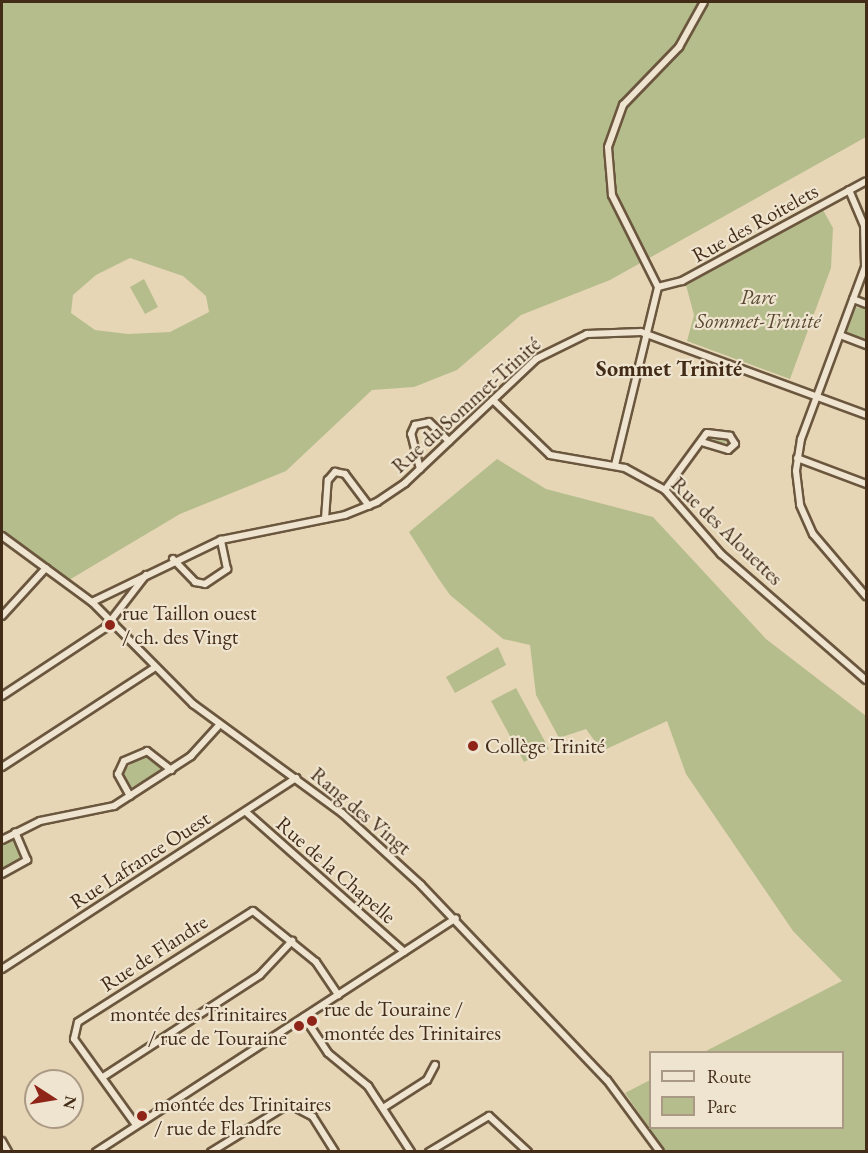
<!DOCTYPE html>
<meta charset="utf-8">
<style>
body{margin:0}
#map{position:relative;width:868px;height:1153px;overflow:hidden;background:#e6d6b5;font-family:"EB Garamond",serif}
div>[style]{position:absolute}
.green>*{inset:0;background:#b6bd8d}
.roads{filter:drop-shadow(2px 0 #6b563e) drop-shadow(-2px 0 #6b563e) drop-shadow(0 2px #6b563e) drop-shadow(0 -2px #6b563e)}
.minor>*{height:6px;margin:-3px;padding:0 3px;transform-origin:3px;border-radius:3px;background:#efe4cf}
.dots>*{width:16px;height:16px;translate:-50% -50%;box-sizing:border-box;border:3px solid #efe4cf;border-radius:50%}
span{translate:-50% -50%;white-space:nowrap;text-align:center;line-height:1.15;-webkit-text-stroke:4.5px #efe4cf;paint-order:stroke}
.street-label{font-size:21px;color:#422b17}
.park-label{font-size:21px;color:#59482f;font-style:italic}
.poi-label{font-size:21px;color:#422b17}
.left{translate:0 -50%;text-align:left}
.right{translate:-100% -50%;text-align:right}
.neighbourhood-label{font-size:22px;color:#422b17;font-weight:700}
.frame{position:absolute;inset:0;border:3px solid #422b17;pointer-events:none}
.legend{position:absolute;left:649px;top:1051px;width:195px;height:78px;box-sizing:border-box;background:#efe4cf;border:2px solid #aa9a85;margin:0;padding:8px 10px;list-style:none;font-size:18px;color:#422b17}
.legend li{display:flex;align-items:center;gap:12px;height:30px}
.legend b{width:30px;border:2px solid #aa9a85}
.north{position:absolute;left:24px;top:1069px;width:60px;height:60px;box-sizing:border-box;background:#efe4cf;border:2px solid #aa9a85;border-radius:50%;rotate:102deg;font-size:16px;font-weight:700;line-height:24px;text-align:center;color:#422b17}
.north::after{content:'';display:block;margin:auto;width:21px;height:27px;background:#8f2418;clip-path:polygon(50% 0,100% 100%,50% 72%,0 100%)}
</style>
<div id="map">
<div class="green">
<div style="clip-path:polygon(evenodd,2px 2px,866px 2px,866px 137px,610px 280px,521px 315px,457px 370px,414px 387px,372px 390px,286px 471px,180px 514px,69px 580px,2px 532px,2px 2px,130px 258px,183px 276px,206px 296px,209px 312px,170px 332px,128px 334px,95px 330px,71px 313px,73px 295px,96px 275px,130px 258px)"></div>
<div style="clip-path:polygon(823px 210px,833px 228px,831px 268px,790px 379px,687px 341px,694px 315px,686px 285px)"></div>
<div style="clip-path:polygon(144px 279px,158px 307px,145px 314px,130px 287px)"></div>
<div style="clip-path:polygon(855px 307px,866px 309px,866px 341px,846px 332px)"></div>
<div style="clip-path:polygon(713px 434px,729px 439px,732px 443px,711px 442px)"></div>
<div style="clip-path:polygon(497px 459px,546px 489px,653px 517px,766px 639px,866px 716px,866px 1151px,665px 1151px,625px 1093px,650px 1080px,650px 1128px,842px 1128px,842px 1052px,704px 1052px,842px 981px,793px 931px,686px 774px,667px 721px,602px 751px,586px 729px,559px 738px,536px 695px,530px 645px,503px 639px,450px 595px,438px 578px,409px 532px)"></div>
<div style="clip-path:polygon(498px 647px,506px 665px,455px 693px,446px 677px)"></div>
<div style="clip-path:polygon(516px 688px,549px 749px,524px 762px,491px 701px)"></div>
<div style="clip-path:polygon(143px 755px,163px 770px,130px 788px,121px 772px)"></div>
<div style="clip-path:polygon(15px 840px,23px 861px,2px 871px,2px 844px)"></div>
</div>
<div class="roads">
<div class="minor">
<div style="left:849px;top:190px;width:38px;rotate:67deg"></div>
<div style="left:864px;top:225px;width:42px;rotate:88.6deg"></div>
<div style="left:865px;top:267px;width:184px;rotate:110.4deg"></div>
<div style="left:801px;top:439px;width:32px;rotate:99deg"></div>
<div style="left:796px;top:471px;width:34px;rotate:83deg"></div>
<div style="left:800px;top:505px;width:32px;rotate:66deg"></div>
<div style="left:813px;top:534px;width:82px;rotate:49.5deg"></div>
<div style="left:658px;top:287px;width:25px;rotate:-14deg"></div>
<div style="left:682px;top:281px;width:209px;rotate:-28.5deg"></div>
<div style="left:853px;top:299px;width:14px;rotate:21deg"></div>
<div style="left:840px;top:335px;width:28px;rotate:21deg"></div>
<div style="left:493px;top:400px;width:79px;rotate:44deg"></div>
<div style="left:550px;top:455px;width:76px;rotate:9.8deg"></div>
<div style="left:625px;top:468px;width:46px;rotate:28.8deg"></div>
<div style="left:665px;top:490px;width:85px;rotate:48.8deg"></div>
<div style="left:721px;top:554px;width:192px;rotate:41deg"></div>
<div style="left:797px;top:458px;width:74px;rotate:20.6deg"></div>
<div style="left:615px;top:465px;width:183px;rotate:-76.4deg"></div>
<div style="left:658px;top:287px;width:103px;rotate:-116.6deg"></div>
<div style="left:612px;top:195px;width:48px;rotate:-94.8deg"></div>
<div style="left:608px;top:147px;width:45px;rotate:-70.3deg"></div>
<div style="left:623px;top:105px;width:81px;rotate:-46deg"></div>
<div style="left:679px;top:47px;width:51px;rotate:-60.9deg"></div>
<div style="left:420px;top:469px;width:36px;rotate:-104deg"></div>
<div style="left:411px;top:434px;width:10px;rotate:-66deg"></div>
<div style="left:415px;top:425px;width:14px;rotate:-12deg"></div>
<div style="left:429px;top:422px;width:28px;rotate:44deg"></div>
<div style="left:665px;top:490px;width:69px;rotate:-53.8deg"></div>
<div style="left:706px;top:434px;width:1px;rotate:-45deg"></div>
<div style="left:707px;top:433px;width:23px;rotate:7deg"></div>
<div style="left:730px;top:436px;width:9px;rotate:58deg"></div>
<div style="left:735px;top:444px;width:9px;rotate:139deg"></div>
<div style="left:728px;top:450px;width:28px;rotate:-163deg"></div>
<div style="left:325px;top:519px;width:39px;rotate:-86deg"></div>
<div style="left:328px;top:480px;width:11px;rotate:-49deg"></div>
<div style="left:335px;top:472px;width:10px;rotate:11deg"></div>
<div style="left:345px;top:474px;width:40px;rotate:53deg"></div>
<div style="left:2px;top:536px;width:112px;rotate:36.3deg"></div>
<div style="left:92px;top:602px;width:144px;rotate:45.3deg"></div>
<div style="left:193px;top:704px;width:185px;rotate:36.2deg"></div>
<div style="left:342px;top:813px;width:107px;rotate:42.3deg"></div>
<div style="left:421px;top:885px;width:269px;rotate:46.4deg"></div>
<div style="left:607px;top:1080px;width:89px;rotate:53.6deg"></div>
<div style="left:173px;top:559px;width:32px;rotate:46deg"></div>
<div style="left:195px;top:582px;width:10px;rotate:11deg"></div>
<div style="left:205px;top:584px;width:27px;rotate:-34deg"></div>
<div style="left:227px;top:569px;width:30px;rotate:-102deg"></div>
<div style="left:92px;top:602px;width:143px;rotate:-25.7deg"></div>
<div style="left:221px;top:540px;width:126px;rotate:-11.4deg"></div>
<div style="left:345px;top:515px;width:35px;rotate:-22deg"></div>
<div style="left:377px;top:502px;width:34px;rotate:-34deg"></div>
<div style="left:405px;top:483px;width:180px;rotate:-43.4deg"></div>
<div style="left:536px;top:359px;width:57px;rotate:-26.1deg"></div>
<div style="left:587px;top:334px;width:54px;rotate:-2.1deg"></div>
<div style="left:641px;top:332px;width:240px;rotate:20.2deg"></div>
<div style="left:2px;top:616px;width:65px;rotate:-47.5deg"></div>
<div style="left:2px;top:696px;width:123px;rotate:-33.4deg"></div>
<div style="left:105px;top:628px;width:67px;rotate:-52.3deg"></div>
<div style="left:2px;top:767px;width:181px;rotate:-33.1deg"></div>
<div style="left:130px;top:796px;width:25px;rotate:-119deg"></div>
<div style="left:118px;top:774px;width:14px;rotate:-65deg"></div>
<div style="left:124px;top:761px;width:25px;rotate:-23deg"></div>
<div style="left:147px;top:751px;width:31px;rotate:38deg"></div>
<div style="left:246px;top:812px;width:211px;rotate:41.5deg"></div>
<div style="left:2px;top:840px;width:42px;rotate:-26.6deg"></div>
<div style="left:40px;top:821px;width:76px;rotate:-11.5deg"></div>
<div style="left:114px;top:806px;width:92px;rotate:-33deg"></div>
<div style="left:191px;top:756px;width:43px;rotate:-47.8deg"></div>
<div style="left:2px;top:874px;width:29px;rotate:-29deg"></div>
<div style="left:27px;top:860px;width:30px;rotate:-113deg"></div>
<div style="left:2px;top:969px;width:351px;rotate:-33deg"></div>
<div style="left:304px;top:1017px;width:43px;rotate:56.3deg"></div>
<div style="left:328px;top:1053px;width:52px;rotate:39.5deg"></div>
<div style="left:368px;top:1086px;width:79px;rotate:56.9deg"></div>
<div style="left:103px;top:1077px;width:187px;rotate:-33deg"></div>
<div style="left:260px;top:975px;width:47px;rotate:-46.7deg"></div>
<div style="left:383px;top:1108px;width:52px;rotate:-32.5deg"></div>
<div style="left:427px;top:1080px;width:17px;rotate:-62deg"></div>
<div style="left:136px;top:1125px;width:106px;rotate:-125.8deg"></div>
<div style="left:74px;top:1039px;width:17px;rotate:-77deg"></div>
<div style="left:78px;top:1022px;width:207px;rotate:-32.4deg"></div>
<div style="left:253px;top:911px;width:81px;rotate:39deg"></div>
<div style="left:316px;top:962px;width:40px;rotate:56deg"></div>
<div style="left:2px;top:1141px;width:13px;rotate:61deg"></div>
<div style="left:96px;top:1152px;width:429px;rotate:-33deg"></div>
<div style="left:211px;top:1152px;width:92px;rotate:-31.6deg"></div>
<div style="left:289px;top:1104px;width:27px;rotate:28deg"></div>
<div style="left:313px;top:1117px;width:41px;rotate:57.8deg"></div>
<div style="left:429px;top:1152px;width:70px;rotate:-31deg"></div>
<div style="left:489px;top:1116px;width:53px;rotate:42.7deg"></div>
</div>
</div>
<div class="dots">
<div style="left:110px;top:625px;background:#8f2418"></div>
<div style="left:473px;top:746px;background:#8f2418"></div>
<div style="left:312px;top:1021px;background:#8f2418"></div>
<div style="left:299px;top:1026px;background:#8f2418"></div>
<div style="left:142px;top:1116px;background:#8f2418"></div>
</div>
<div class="street-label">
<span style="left:755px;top:223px;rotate:-29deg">Rue des Roitelets</span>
<span style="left:466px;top:405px;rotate:-42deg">Rue du Sommet-Trinité</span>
<span style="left:727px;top:531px;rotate:44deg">Rue des Alouettes</span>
<span style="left:361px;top:811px;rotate:40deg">Rang des Vingt</span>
<span style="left:140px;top:860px;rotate:-33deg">Rue Lafrance Ouest</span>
<span style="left:336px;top:870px;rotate:41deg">Rue de la Chapelle</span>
<span style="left:154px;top:953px;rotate:-33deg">Rue de Flandre</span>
</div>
<div class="park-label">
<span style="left:758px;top:309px">Parc<br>Sommet-Trinité</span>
</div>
<div class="poi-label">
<span class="left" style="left:122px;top:625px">rue Taillon ouest<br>/ ch. des Vingt</span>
<span class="left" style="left:485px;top:746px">Collège Trinité</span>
<span class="left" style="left:324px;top:1021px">rue de Touraine /<br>montée des Trinitaires</span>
<span class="right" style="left:287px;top:1026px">montée des Trinitaires<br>/ rue de Touraine</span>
<span class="left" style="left:154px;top:1116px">montée des Trinitaires<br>/ rue de Flandre</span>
</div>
<div class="neighbourhood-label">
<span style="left:669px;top:369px">Sommet Trinité</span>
</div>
<div class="frame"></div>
<ul class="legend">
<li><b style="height:8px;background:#efe4cf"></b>Route</li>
<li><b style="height:16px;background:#b6bd8d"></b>Parc</li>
</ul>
<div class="north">N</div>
</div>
